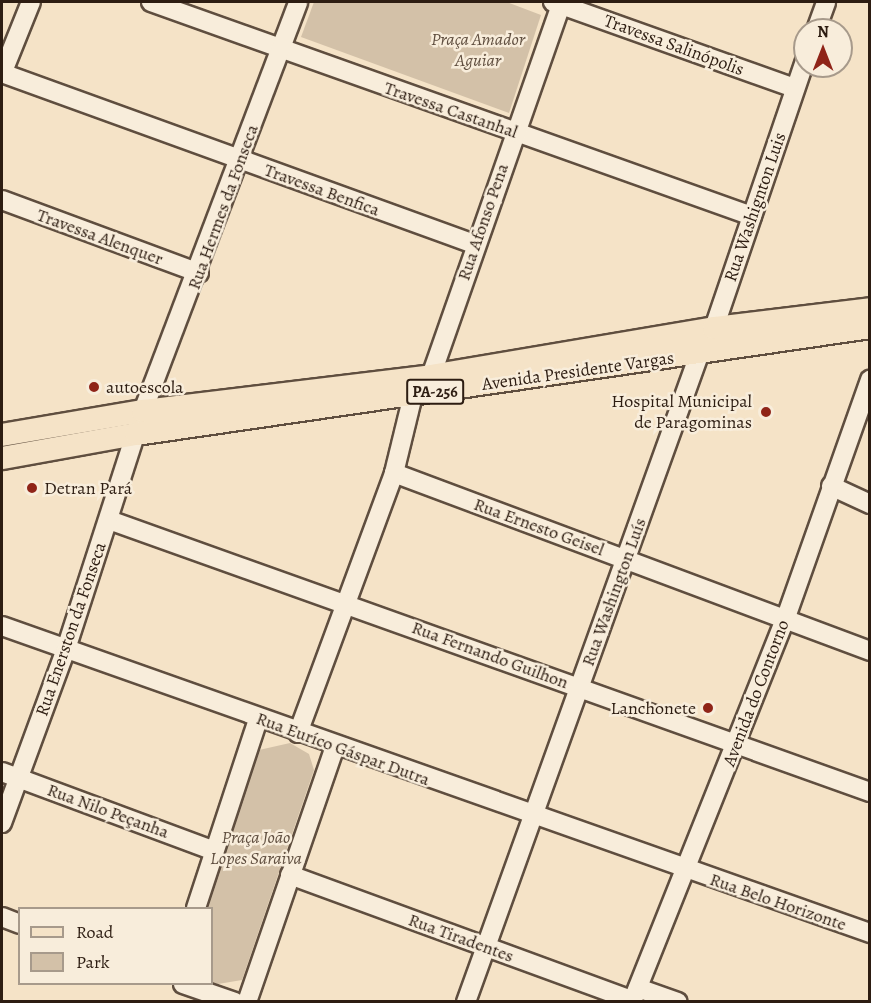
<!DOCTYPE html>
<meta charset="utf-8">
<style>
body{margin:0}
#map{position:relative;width:871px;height:1003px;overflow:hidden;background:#f5e3c7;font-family:Alegreya,serif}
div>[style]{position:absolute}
.green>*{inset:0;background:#d3c1a8}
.roads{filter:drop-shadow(2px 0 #5f4e3f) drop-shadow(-2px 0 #5f4e3f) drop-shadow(0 2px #5f4e3f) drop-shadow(0 -2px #5f4e3f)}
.minor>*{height:18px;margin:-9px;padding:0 9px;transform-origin:9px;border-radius:9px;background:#f8eddb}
.major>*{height:22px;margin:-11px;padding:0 11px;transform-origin:11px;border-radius:11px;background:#f5e3c7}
.dots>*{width:16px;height:16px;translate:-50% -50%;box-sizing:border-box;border:3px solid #f8eddb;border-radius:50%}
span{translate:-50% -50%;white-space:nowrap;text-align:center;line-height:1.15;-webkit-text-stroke:5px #f8eddb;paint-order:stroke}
.shield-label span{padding:2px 4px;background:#f8eddb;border:2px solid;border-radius:4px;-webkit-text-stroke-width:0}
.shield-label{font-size:16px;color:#2d1d12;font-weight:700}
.park-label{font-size:18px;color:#5f4e3f;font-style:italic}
.street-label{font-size:18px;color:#2d1d12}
.poi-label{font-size:18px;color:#2d1d12}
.left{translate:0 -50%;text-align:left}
.right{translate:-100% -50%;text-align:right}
.frame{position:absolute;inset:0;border:3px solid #2d1d12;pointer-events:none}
.legend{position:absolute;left:18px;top:907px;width:195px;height:78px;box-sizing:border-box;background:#f8eddb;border:2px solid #a79a8b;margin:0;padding:8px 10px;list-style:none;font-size:18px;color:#2d1d12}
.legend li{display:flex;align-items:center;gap:12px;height:30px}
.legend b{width:30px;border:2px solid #a79a8b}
.north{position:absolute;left:793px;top:18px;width:60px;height:60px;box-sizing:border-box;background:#f8eddb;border:2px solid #a79a8b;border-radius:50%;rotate:0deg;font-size:16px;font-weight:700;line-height:24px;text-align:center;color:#2d1d12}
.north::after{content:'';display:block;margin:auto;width:21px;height:27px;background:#8f2418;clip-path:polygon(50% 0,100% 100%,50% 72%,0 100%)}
</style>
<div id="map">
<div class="green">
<div style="clip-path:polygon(314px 2px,507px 2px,541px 15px,509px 113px,301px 37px)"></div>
<div style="clip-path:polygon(290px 743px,309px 754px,314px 770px,242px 980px,212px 985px,207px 984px,212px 984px,212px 908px,205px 908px,259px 750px)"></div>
</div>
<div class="roads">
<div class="minor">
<div style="left:151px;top:2px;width:638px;rotate:19.6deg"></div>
<div style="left:553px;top:2px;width:257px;rotate:19.6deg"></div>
<div style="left:816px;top:30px;width:30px;rotate:-70deg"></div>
<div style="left:2px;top:73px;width:502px;rotate:19.91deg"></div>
<div style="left:2px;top:74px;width:78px;rotate:-68.1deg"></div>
<div style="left:2px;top:200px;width:210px;rotate:20.3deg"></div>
<div style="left:431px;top:376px;width:396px;rotate:-70.7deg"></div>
<div style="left:394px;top:473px;width:508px;rotate:20.5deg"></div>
<div style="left:831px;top:486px;width:43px;rotate:24.8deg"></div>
<div style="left:109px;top:520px;width:808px;rotate:19.67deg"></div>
<div style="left:2px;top:626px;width:921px;rotate:19.48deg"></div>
<div style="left:298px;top:733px;width:277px;rotate:-69.7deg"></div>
<div style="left:394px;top:473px;width:80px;rotate:-76.3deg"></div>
<div style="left:2px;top:772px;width:226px;rotate:20.4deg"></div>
<div style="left:2px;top:823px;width:185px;rotate:-69.8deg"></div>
<div style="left:66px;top:649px;width:250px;rotate:-72.1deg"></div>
<div style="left:143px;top:411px;width:437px;rotate:-69.2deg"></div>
<div style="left:290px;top:875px;width:364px;rotate:20.1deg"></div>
<div style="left:196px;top:908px;width:199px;rotate:-71.8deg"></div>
<div style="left:2px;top:917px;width:19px;rotate:21deg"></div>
<div style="left:183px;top:984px;width:55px;rotate:19.1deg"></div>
<div style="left:638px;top:988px;width:42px;rotate:19.3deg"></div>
<div style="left:247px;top:1002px;width:271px;rotate:-71deg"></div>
<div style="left:466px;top:1002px;width:691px;rotate:-70.2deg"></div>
<div style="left:700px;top:352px;width:28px;rotate:-60deg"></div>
<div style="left:714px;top:328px;width:283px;rotate:-71.2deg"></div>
<div style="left:632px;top:1002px;width:412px;rotate:-68.2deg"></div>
<div style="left:785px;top:620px;width:255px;rotate:-70.5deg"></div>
</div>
<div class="major">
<div style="left:2px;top:435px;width:143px;rotate:-9.7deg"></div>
<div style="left:143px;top:411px;width:290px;rotate:-6.9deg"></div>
<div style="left:431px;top:376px;width:287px;rotate:-9.6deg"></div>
<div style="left:714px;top:328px;width:157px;rotate:-6.9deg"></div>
<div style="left:2px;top:458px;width:136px;rotate:-10.2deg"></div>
<div style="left:136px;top:434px;width:742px;rotate:-8.29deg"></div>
</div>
</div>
<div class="dots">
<div style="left:94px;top:387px;background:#8f2418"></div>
<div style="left:766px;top:412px;background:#8f2418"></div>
<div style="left:32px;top:488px;background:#8f2418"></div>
<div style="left:708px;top:708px;background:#8f2418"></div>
</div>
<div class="shield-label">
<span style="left:435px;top:392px">PA-256</span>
</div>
<div class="park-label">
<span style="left:478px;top:50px">Praça Amador<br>Aguiar</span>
<span style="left:256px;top:848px">Praça João<br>Lopes Saraiva</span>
</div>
<div class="street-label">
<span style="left:674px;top:45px;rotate:20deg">Travessa Salinópolis</span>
<span style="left:451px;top:110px;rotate:19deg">Travessa Castanhal</span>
<span style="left:322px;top:190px;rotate:20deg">Travessa Benfica</span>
<span style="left:223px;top:207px;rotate:-70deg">Rua Hermes da Fonseca</span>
<span style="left:755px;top:207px;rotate:-71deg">Rua Washignton Luis</span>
<span style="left:483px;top:222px;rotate:-71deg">Rua Afonso Pena</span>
<span style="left:100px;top:237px;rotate:20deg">Travessa Alenquer</span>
<span style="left:578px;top:371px;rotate:-8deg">Avenida Presidente Vargas</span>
<span style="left:539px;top:527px;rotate:20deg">Rua Ernesto Geisel</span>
<span style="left:614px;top:592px;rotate:-70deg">Rua Washington Luís</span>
<span style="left:71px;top:629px;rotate:-71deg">Rua Enerston da Fonseca</span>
<span style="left:490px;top:655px;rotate:20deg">Rua Fernando Guilhon</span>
<span style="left:756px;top:693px;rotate:-69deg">Avenida do Contorno</span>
<span style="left:343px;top:749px;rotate:20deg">Rua Euríco Gáspar Dutra</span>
<span style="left:108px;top:811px;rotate:20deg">Rua Nilo Peçanha</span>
<span style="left:778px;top:902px;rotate:19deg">Rua Belo Horizonte</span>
<span style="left:461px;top:938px;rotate:20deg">Rua Tiradentes</span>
</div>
<div class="poi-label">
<span class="left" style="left:106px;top:387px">autoescola</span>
<span class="right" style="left:752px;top:412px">Hospital Municipal<br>de Paragominas</span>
<span class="left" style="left:44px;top:488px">Detran Pará</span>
<span class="right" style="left:696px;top:708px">Lanchonete</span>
</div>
<div class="frame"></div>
<ul class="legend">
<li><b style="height:8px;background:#f5e3c7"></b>Road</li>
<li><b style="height:16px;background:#d3c1a8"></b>Park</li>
</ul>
<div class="north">N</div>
</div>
